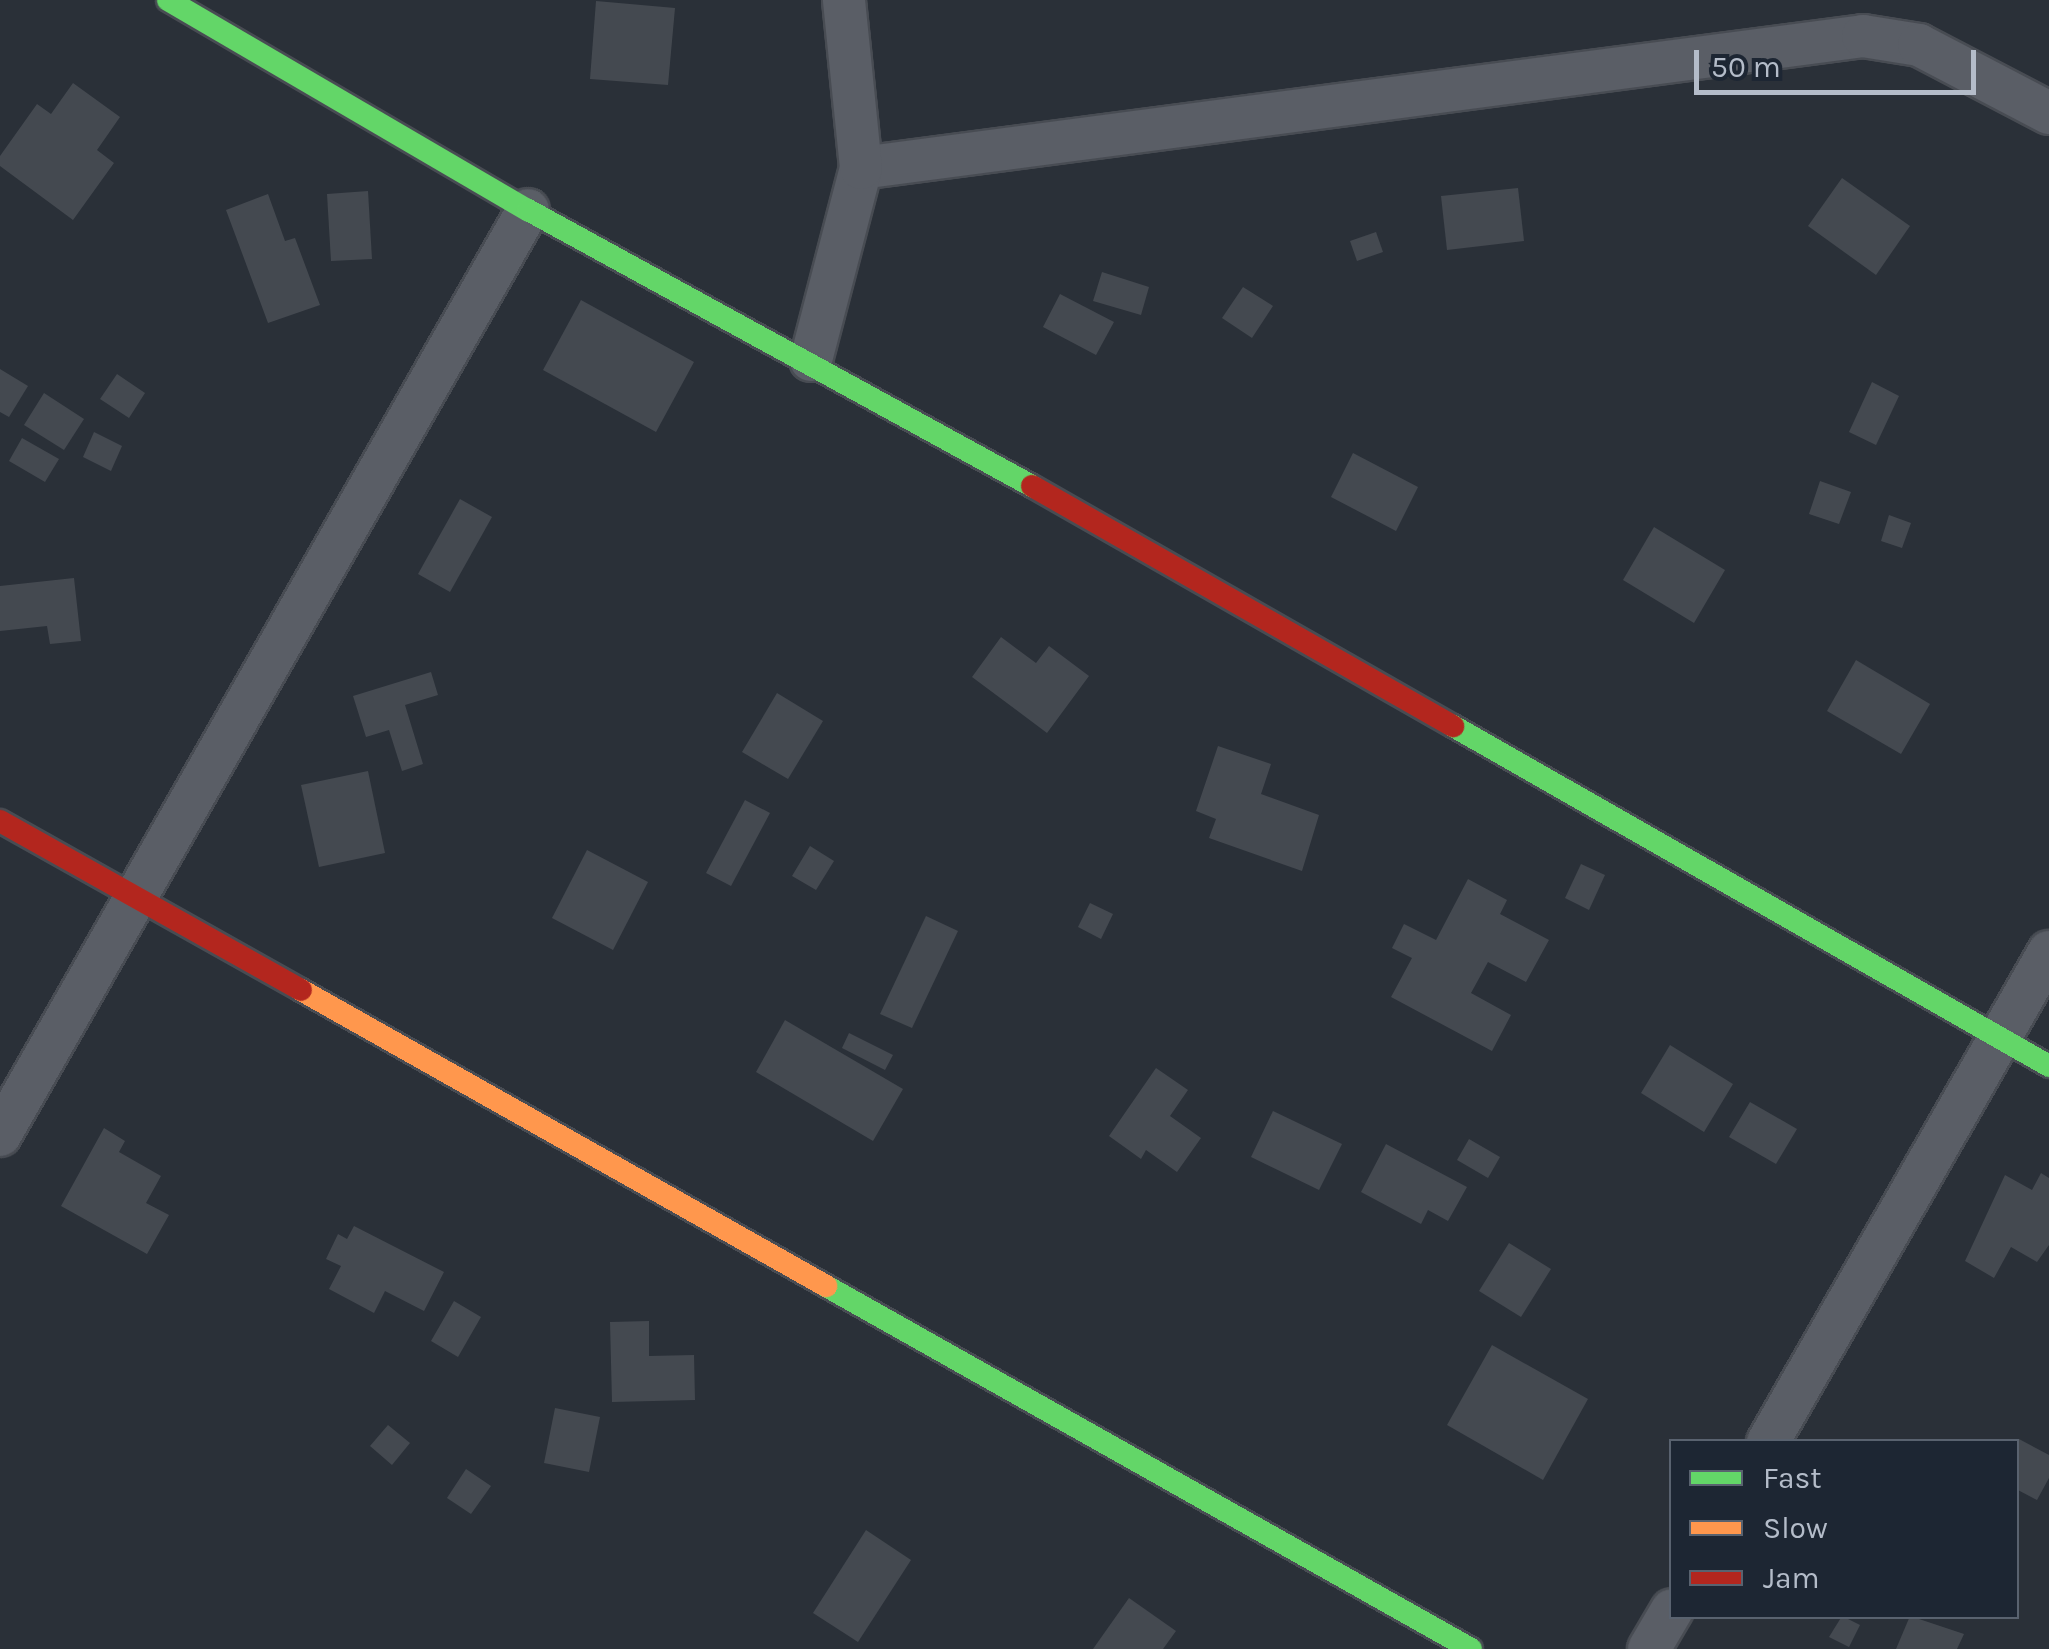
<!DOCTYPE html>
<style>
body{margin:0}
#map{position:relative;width:2049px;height:1649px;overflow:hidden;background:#2a3038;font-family:Karla,sans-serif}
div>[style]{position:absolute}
.building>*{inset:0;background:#444950}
.roads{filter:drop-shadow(2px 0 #484c53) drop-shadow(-2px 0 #484c53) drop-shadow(0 2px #484c53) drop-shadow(0 -2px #484c53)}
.street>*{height:42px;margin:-21px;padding:0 21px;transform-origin:21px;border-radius:21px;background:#5a5e66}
.fast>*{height:22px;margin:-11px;padding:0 11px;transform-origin:11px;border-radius:11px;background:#63d668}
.slow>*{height:22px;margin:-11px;padding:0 11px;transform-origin:11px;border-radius:11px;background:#ff974d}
.jam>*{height:22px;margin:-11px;padding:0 11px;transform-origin:11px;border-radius:11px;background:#b3261e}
span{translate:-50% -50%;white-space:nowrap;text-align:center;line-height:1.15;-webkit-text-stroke:8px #1d2633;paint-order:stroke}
.legend{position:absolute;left:1669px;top:1439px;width:350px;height:180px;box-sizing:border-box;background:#1d2633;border:2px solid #59626f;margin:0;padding:12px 18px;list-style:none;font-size:30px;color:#b4bcc9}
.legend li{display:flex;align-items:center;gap:20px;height:50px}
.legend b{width:50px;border:2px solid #59626f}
.scale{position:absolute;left:1694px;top:50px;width:282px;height:45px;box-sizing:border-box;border:5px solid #b4bcc9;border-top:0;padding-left:12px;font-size:30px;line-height:35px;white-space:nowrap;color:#b4bcc9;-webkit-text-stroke:8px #1d2633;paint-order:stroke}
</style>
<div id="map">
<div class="building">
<div style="clip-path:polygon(596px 1px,675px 8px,668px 85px,590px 79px)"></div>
<div style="clip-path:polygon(73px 83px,120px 117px,97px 150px,114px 163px,73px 220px,0 166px,0 156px,37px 104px,51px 114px)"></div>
<div style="clip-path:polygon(1842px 178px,1910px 226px,1876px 275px,1808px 226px)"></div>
<div style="clip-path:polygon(1518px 188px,1524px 241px,1447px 250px,1441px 196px)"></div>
<div style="clip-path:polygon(368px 191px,372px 259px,331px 261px,327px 194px)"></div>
<div style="clip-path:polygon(268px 194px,285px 241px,295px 238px,320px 305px,268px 323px,226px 210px)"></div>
<div style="clip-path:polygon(1376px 232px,1383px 252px,1357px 261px,1350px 241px)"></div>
<div style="clip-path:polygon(1102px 272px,1149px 287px,1141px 315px,1093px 301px)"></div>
<div style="clip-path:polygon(1243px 287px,1273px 306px,1252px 338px,1222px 318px)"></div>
<div style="clip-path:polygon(1060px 294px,1114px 322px,1096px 355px,1043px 327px)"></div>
<div style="clip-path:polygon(581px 300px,694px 362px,656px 432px,543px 370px)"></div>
<div style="clip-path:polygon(0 369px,28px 386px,9px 417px,0 412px)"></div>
<div style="clip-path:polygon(117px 374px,145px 393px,129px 418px,100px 399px)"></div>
<div style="clip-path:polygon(1872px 382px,1899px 396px,1876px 445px,1849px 432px)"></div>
<div style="clip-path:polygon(44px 393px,84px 419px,64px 450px,24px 425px)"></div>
<div style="clip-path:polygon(94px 432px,122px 446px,111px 471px,83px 457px)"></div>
<div style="clip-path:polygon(22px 438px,59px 459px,45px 482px,9px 461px)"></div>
<div style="clip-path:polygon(1353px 453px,1418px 487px,1396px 531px,1331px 497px)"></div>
<div style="clip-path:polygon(1820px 481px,1851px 492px,1839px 524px,1809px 514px)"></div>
<div style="clip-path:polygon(460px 499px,492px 517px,450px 592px,418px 574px)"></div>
<div style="clip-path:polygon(1889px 515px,1911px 523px,1902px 548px,1881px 541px)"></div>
<div style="clip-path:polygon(1654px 527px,1725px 570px,1694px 623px,1623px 580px)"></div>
<div style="clip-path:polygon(74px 578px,81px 641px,50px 644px,47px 626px,0 631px,0 586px)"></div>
<div style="clip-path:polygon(1001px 637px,1036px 663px,1049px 646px,1089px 676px,1047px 733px,972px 677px)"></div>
<div style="clip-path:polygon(1856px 660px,1930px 704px,1901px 754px,1827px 711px)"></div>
<div style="clip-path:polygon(431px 672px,438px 695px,405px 705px,423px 764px,402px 771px,389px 730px,366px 737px,353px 696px)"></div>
<div style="clip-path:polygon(777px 693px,823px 721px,788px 779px,742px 752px)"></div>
<div style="clip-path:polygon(1218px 746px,1271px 764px,1261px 794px,1319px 815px,1302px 871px,1209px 838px,1216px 819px,1196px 811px)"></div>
<div style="clip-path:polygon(368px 771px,385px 853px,319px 867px,301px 785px)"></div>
<div style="clip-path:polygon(745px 800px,770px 813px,731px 886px,706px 873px)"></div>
<div style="clip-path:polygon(810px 846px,834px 861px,816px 890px,792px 876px)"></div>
<div style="clip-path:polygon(587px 850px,648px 882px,613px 950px,552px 918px)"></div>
<div style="clip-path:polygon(1581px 864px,1605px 875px,1589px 910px,1565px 898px)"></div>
<div style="clip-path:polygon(1468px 879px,1507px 900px,1500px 914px,1549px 940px,1526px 982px,1488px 962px,1471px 993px,1511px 1015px,1492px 1051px,1391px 997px,1412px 958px,1392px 948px,1404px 924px,1436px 940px)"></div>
<div style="clip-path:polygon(1090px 903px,1113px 914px,1101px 939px,1078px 927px)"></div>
<div style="clip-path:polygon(926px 916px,958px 931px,912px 1028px,880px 1014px)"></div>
<div style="clip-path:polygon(785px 1020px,903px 1089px,873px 1141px,756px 1072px)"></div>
<div style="clip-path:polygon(849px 1033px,893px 1055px,885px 1070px,842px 1048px)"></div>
<div style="clip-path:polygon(1670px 1045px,1733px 1084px,1704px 1132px,1641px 1093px)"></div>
<div style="clip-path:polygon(1156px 1068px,1188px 1090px,1170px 1116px,1201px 1138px,1177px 1172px,1146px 1150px,1141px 1159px,1109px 1136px)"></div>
<div style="clip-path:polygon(1750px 1102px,1797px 1129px,1776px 1164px,1729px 1137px)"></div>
<div style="clip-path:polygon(1273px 1111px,1342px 1144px,1319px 1190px,1251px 1157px)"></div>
<div style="clip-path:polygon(104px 1128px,125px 1141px,119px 1152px,161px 1176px,146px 1203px,169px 1215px,147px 1254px,61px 1206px)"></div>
<div style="clip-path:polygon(1469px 1139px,1500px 1157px,1488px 1178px,1457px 1160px)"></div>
<div style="clip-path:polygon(1386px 1144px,1467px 1187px,1448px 1221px,1428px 1210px,1421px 1224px,1361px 1192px)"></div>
<div style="clip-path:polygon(2041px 1173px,2049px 1178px,2049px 1245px,2037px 1262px,2011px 1247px,1994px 1278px,1965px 1261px,2005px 1175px,2032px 1190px)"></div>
<div style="clip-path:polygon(354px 1226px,444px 1272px,424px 1311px,385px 1291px,374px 1313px,329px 1289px,341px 1266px,326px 1259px,338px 1234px,347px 1239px)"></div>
<div style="clip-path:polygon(1509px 1243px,1551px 1269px,1521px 1317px,1479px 1291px)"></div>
<div style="clip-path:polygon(454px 1301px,481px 1317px,458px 1357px,431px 1341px)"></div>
<div style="clip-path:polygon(649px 1321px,649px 1356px,694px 1355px,695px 1400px,612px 1402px,610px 1322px)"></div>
<div style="clip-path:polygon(1492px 1345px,1588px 1399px,1543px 1480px,1447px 1425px)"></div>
<div style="clip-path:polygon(555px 1408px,600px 1417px,589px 1472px,544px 1463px)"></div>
<div style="clip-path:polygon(388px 1425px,410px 1443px,392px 1465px,370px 1446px)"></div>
<div style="clip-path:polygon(2019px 1439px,2049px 1455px,2049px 1478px,2037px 1500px,2016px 1489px)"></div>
<div style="clip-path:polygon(466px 1469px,491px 1486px,471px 1514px,447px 1498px)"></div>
<div style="clip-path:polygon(866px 1530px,911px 1560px,858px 1642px,813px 1613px)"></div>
<div style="clip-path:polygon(1129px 1598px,1176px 1631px,1163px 1649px,1093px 1649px)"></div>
<div style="clip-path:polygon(1842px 1616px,1860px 1625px,1849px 1647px,1829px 1637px)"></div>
<div style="clip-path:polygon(1910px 1616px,1964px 1634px,1957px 1649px,1896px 1649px)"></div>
</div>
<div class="roads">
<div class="street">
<div style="left:861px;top:168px;width:1011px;rotate:-7.5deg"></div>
<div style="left:1863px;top:36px;width:57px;rotate:9.1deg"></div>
<div style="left:1919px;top:45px;width:147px;rotate:27.6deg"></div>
<div style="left:811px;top:360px;width:198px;rotate:-75.4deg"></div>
<div style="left:861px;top:168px;width:169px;rotate:-95.8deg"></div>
<div style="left:0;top:1135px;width:1065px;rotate:-60.28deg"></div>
<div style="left:1768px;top:1442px;width:565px;rotate:-60.17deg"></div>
<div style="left:1649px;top:1649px;width:45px;rotate:-59.5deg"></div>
</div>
<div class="fast">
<div style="left:168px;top:0;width:417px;rotate:30.3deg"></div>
<div style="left:528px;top:210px;width:575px;rotate:28.71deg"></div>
<div style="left:1453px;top:726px;width:686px;rotate:29.7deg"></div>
<div style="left:826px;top:1286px;width:740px;rotate:29.37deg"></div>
</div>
<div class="slow">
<div style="left:301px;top:990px;width:603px;rotate:29.41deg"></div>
</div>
<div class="jam">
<div style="left:1032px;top:486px;width:485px;rotate:29.7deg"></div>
<div style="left:0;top:821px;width:345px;rotate:29.3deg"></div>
</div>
</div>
<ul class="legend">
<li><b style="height:12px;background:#63d668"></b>Fast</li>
<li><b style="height:12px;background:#ff974d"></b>Slow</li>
<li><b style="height:12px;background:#b3261e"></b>Jam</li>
</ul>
<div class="scale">50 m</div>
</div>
